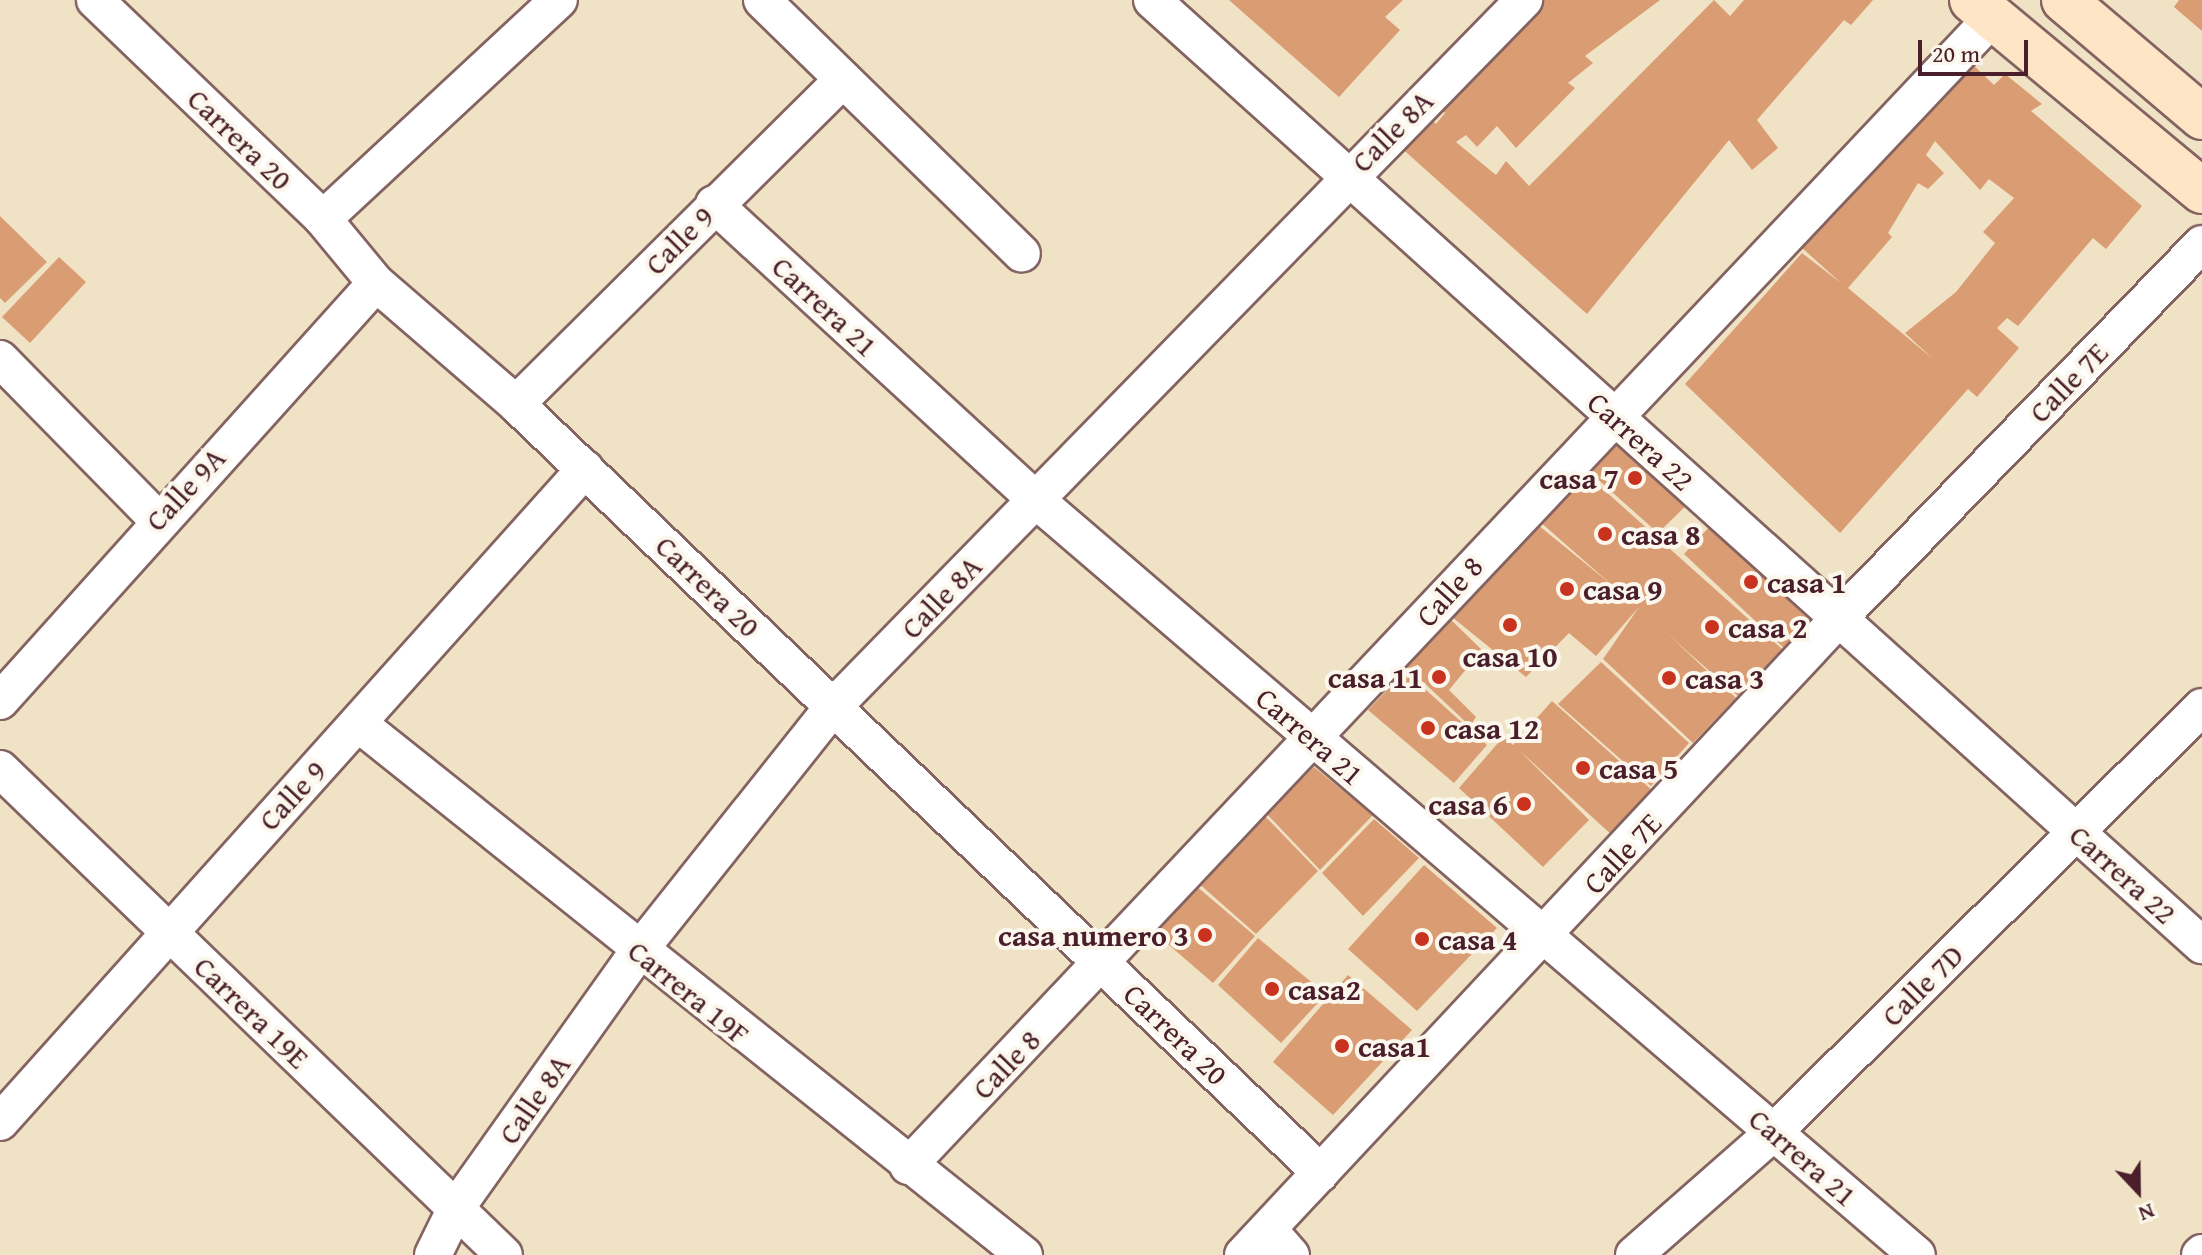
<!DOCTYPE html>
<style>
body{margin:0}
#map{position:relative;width:2202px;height:1255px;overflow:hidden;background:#f0e2c5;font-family:"Gentium Book Plus",serif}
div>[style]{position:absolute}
.building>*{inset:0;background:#da9d73}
.roads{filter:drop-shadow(2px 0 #846361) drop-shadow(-2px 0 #846361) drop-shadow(0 2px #846361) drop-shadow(0 -2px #846361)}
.minor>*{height:36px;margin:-18px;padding:0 18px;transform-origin:18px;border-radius:18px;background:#fff}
.secondary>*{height:44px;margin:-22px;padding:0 22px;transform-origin:22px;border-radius:22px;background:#fde5c5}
.dots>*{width:22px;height:22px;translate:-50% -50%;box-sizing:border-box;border:4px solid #fbf7ec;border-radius:50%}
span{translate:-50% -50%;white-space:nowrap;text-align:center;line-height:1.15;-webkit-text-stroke:8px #fbf7ec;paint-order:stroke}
.street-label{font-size:30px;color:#4a1f2b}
.poi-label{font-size:30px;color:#4a1f2b;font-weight:700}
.right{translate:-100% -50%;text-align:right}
.left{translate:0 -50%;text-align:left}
.north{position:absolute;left:2098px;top:1151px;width:80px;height:80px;-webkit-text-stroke:6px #fbf7ec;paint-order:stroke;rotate:158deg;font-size:22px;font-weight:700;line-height:32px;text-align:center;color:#4a1f2b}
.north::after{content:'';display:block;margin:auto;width:28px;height:36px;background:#4a1f2b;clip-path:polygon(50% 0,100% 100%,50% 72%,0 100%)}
.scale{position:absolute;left:1918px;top:40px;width:110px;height:36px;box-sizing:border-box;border:4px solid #4a1f2b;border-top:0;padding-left:10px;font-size:24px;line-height:28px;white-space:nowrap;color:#4a1f2b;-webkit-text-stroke:6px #fbf7ec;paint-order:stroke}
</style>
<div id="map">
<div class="building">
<div style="clip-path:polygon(1229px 0,1403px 0,1385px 17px,1400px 30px,1339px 97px)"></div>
<div style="clip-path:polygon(1540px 0,1660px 0,1585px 56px,1593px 63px,1568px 83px,1575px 88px,1516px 148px,1497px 126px,1477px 147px,1466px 135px,1456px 142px,1496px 175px,1506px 161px,1529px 186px,1714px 0,1730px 16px,1744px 0,1873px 0,1851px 25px,1844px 20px,1757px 120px,1778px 148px,1752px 170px,1729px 140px,1587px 314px,1388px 136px,1416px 103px,1436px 124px,1445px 113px,1430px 97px)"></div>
<div style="clip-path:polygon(2179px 0,2202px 0,2202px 31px,2174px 7px)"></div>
<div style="clip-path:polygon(evenodd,1963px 55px,1994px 85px,2005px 74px,2042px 104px,2031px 111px,2142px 206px,2106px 249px,2093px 238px,2018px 326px,2007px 318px,1997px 328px,2019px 348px,1977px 397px,1968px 389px,1840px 533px,1685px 384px,1802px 253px,1841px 283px,1801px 247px,1963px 55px,1935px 141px,1980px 190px,1989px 179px,2014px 198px,1983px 232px,1995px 243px,1956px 292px,1905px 333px,1933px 359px,1848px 288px,1892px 237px,1888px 233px,1918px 183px,1928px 189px,1944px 173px,1926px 155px,1935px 141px)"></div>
<div style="clip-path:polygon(0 216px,47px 262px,5px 303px,0 298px)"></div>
<div style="clip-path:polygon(59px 257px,86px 282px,30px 343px,2px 317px)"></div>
<div style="clip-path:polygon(1612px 422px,1695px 497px,1658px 533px,1575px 459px)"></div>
<div style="clip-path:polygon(1575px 464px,1782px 649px,1739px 697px,1530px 513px)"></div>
<div style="clip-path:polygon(1712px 524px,1823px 611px,1784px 648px,1684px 554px)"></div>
<div style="clip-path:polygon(1538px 525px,1639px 607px,1736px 698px,1693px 743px,1603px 659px,1639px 607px,1596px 656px,1569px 633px,1526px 677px,1452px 617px)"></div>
<div style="clip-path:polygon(1446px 615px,1482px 650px,1449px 690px,1476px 717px,1470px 726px,1404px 664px)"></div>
<div style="clip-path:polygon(1601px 662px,1689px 743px,1651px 786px,1558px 704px)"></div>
<div style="clip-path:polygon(1405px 671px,1487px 745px,1454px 783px,1368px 710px)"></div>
<div style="clip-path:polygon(1552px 701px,1654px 792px,1614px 837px,1519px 750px,1589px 820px,1543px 867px,1459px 788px,1504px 736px,1513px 745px)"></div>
<div style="clip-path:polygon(1314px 767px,1373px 815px,1320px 870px,1263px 810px)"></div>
<div style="clip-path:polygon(1260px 811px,1318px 871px,1256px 934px,1196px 881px)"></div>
<div style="clip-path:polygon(1374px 819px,1419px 858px,1363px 916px,1322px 873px)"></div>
<div style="clip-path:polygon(1424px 865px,1497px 928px,1417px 1011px,1348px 949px)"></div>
<div style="clip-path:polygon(1195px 885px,1255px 936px,1213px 983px,1155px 933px)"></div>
<div style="clip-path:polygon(1258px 938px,1326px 994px,1281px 1043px,1218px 985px)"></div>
<div style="clip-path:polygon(1348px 975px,1412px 1030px,1333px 1115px,1273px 1062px)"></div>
</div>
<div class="roads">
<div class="minor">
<div style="left:95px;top:0;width:316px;rotate:43.8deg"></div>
<div style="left:323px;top:219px;width:83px;rotate:50.4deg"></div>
<div style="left:376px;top:283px;width:185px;rotate:40.8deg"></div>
<div style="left:516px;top:404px;width:1113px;rotate:43.69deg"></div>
<div style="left:762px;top:0;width:363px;rotate:44.3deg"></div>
<div style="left:1152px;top:0;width:1413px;rotate:41.99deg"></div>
<div style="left:714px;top:204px;width:437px;rotate:42.6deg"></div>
<div style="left:1036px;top:500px;width:1160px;rotate:40.6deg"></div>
<div style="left:323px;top:219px;width:322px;rotate:-42.9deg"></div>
<div style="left:0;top:359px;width:224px;rotate:45.5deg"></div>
<div style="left:516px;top:404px;width:461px;rotate:-44.8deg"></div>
<div style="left:0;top:701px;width:562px;rotate:-48.03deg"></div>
<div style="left:359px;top:724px;width:851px;rotate:38.61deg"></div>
<div style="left:0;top:769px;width:700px;rotate:43.96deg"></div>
<div style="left:0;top:1122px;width:877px;rotate:-48.14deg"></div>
<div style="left:908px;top:1166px;width:1579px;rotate:-46.64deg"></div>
<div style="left:1268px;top:1229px;width:35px;rotate:49deg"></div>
<div style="left:433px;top:1255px;width:52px;rotate:-63.9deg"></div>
<div style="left:456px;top:1208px;width:314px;rotate:-54.6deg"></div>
<div style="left:638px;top:952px;width:313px;rotate:-51.5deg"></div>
<div style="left:833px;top:707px;width:989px;rotate:-45.66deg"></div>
<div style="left:1243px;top:1255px;width:872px;rotate:-46.9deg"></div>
<div style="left:1839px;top:618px;width:521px;rotate:-45.86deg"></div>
<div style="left:1634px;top:1255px;width:186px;rotate:-41.3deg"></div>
<div style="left:1774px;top:1132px;width:603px;rotate:-44.8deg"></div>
<div style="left:2200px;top:1255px;width:3px;rotate:-45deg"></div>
</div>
<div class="secondary">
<div style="left:1972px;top:0;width:299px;rotate:39.7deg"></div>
<div style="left:2064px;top:0;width:181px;rotate:40.3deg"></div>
</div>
</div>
<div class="dots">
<div style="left:1635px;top:478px;background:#c8321e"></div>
<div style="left:1605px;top:534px;background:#c8321e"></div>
<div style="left:1751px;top:582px;background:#c8321e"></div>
<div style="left:1567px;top:589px;background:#c8321e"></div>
<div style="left:1510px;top:625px;background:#c8321e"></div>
<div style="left:1712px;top:627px;background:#c8321e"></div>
<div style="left:1439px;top:677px;background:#c8321e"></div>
<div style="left:1669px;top:678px;background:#c8321e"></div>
<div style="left:1428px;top:728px;background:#c8321e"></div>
<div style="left:1583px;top:768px;background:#c8321e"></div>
<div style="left:1524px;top:804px;background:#c8321e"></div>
<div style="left:1205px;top:935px;background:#c8321e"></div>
<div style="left:1422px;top:939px;background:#c8321e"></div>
<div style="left:1272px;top:989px;background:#c8321e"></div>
<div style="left:1342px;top:1046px;background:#c8321e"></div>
</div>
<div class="street-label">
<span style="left:1392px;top:131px;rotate:-45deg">Calle 8A</span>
<span style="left:240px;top:139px;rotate:44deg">Carrera 20</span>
<span style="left:679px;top:240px;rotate:-45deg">Calle 9</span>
<span style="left:825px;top:306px;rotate:43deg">Carrera 21</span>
<span style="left:2068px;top:382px;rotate:-46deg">Calle 7E</span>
<span style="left:1641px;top:441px;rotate:42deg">Carrera 22</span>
<span style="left:185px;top:489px;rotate:-47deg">Calle 9A</span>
<span style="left:708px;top:586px;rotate:44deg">Carrera 20</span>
<span style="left:1449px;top:591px;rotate:-48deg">Calle 8</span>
<span style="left:941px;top:597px;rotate:-46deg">Calle 8A</span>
<span style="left:1310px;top:736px;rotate:41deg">Carrera 21</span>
<span style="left:292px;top:795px;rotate:-47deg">Calle 9</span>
<span style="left:1622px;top:853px;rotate:-47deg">Calle 7E</span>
<span style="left:2123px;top:874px;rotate:42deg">Carrera 22</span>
<span style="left:1922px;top:985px;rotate:-45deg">Calle 7D</span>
<span style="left:689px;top:992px;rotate:39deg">Carrera 19F</span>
<span style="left:252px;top:1012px;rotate:44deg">Carrera 19E</span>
<span style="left:1176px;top:1034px;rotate:44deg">Carrera 20</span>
<span style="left:1006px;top:1064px;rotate:-46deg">Calle 8</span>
<span style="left:534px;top:1099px;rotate:-55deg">Calle 8A</span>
<span style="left:1803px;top:1157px;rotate:41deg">Carrera 21</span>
</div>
<div class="poi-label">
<span class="right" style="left:1619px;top:478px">casa 7</span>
<span class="left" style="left:1621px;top:534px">casa 8</span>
<span class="left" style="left:1767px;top:582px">casa 1</span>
<span class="left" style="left:1583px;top:589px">casa 9</span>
<span class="left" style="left:1728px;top:627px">casa 2</span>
<span style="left:1510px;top:656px">casa 10</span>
<span class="right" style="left:1423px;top:677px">casa 11</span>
<span class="left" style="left:1685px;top:678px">casa 3</span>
<span class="left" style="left:1444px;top:728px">casa 12</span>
<span class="left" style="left:1599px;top:768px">casa 5</span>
<span class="right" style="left:1508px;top:804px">casa 6</span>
<span class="right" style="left:1189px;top:935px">casa numero 3</span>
<span class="left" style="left:1438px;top:939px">casa 4</span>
<span class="left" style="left:1288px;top:989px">casa2</span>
<span class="left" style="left:1358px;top:1046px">casa1</span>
</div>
<div class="north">N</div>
<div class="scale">20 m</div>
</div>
